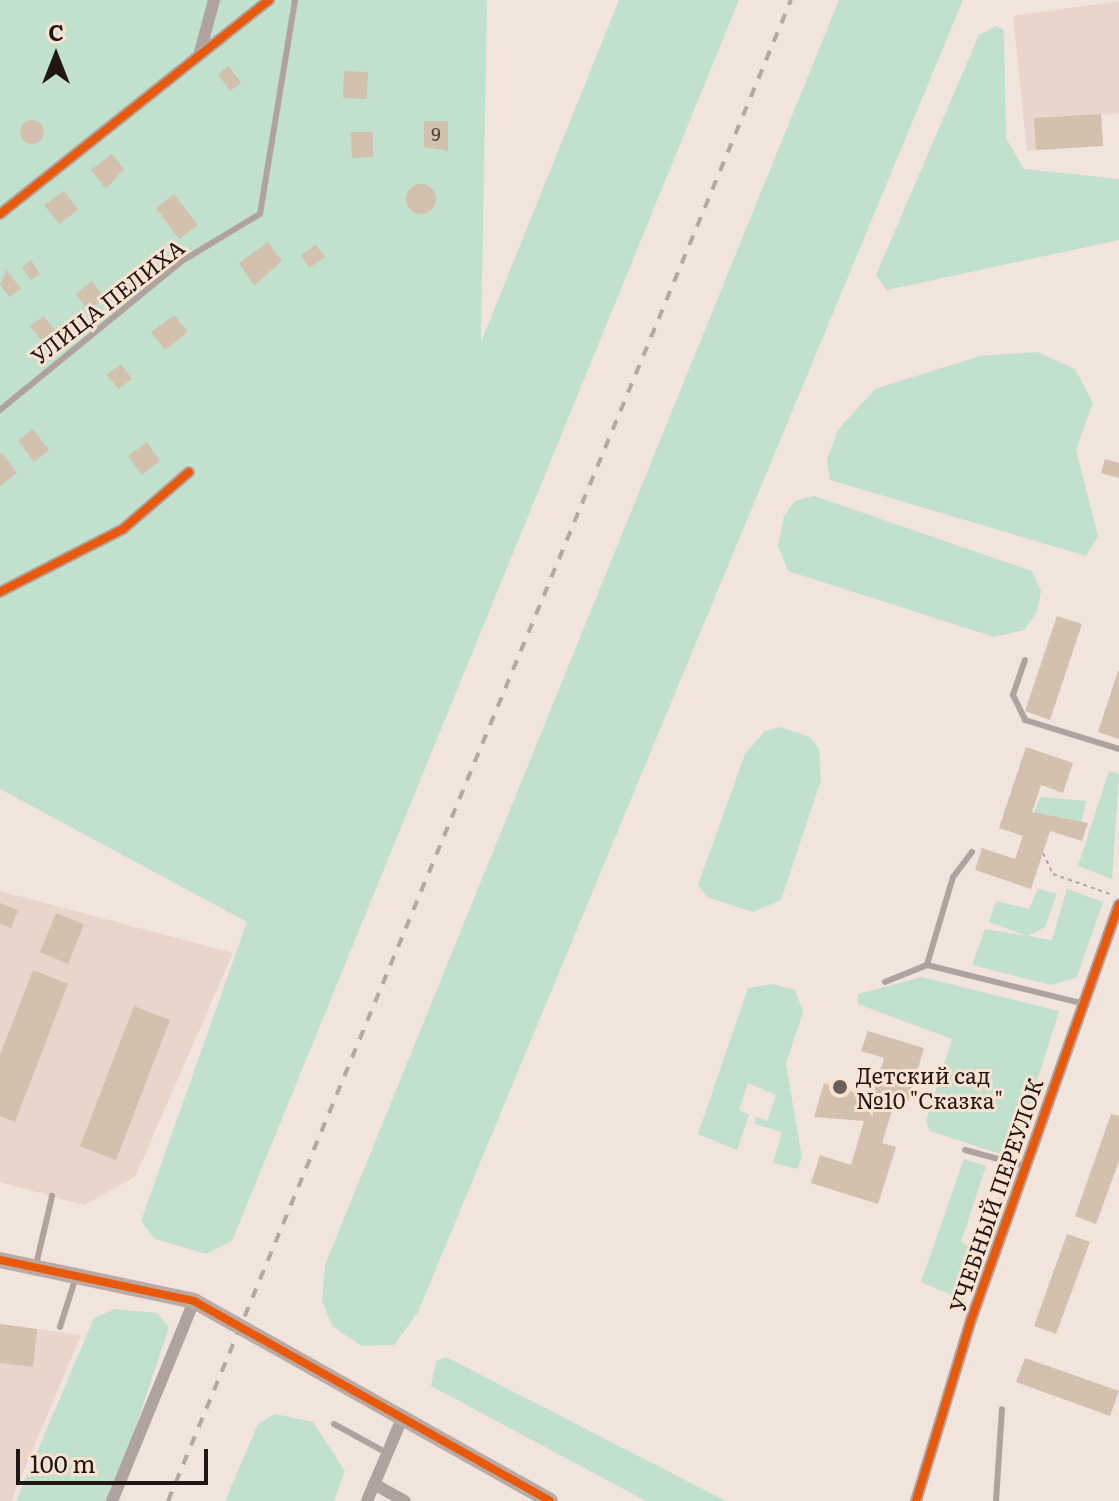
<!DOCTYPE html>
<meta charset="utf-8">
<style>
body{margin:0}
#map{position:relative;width:1119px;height:1501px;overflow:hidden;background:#f1e4dc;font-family:Literata,serif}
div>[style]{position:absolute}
.industrial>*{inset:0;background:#e8d5cb}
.green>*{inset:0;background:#c1e1cc}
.building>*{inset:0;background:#d2c1af}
.round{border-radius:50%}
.path>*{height:2px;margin-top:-1px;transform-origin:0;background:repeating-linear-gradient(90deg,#b1a6a0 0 4px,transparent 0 8px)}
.lane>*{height:6px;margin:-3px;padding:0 3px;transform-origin:3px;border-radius:3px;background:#b0a39d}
.street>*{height:12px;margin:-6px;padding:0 6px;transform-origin:6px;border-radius:6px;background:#b0a39d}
.secondary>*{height:16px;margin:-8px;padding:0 8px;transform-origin:8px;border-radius:8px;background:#baaaa5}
.rail>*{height:4px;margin-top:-2px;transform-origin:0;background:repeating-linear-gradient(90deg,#b4a8a2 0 10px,transparent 0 20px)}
.cycleway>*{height:8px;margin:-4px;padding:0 4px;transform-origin:4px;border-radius:4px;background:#e8590c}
.dots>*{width:22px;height:22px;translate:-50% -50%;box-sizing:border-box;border:4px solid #fae2d3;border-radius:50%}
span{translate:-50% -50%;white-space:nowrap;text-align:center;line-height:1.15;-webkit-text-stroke:6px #fae2d3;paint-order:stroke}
.number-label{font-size:18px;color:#4c4239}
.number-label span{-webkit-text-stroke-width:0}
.street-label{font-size:22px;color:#201712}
.poi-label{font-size:22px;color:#201712}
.left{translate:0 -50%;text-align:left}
.north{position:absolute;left:16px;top:16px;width:80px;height:80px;-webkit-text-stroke:6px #fae2d3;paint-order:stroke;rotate:0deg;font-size:22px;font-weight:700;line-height:32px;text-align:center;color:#201712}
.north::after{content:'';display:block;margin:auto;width:28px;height:36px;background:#201712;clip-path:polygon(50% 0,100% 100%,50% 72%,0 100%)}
.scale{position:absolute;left:16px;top:1449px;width:192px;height:36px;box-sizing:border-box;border:4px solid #201712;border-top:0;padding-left:10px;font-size:24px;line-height:28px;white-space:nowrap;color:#201712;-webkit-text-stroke:6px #fae2d3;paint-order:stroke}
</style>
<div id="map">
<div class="industrial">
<div style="clip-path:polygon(1119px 1px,1119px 113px,1101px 115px,1103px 146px,1027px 151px,1013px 16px)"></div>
<div style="clip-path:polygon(0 891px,233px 953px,135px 1177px,84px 1205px,0 1182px)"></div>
<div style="clip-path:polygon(0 1324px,81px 1335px,11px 1501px,0 1501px)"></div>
</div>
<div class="green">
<div style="clip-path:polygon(0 0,487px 0,481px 342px,619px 0,739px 0,232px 1241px,206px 1254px,155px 1239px,141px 1221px,247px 922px,0 789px)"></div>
<div style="clip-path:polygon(839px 0,963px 0,418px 1312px,394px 1345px,362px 1346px,332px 1326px,322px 1301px,325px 1265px)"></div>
<div style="clip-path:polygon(996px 26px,1004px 30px,1006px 138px,1024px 169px,1119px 179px,1119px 240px,887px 290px,876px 275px,979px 35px)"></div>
<div style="clip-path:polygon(1037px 352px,1075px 369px,1093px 403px,1076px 450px,1098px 536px,1086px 556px,830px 480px,827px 459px,838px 430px,875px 389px,980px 356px)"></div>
<div style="clip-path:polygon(814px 496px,1032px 571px,1041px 591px,1037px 612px,1024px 630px,994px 637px,788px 571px,778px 546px,784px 516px,795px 501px)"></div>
<div style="clip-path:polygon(780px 727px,810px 737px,819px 749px,821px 780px,781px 900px,753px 912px,707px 897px,698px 885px,745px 754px,765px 731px)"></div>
<div style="clip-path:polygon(1109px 771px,1119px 774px,1112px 879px,1078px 866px)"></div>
<div style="clip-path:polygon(1040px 797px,1086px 801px,1080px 830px,1032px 818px)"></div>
<div style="clip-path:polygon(1038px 889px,1057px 894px,1045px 927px,1028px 936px,989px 922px,996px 901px,1029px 909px)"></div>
<div style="clip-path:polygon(1067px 889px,1103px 902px,1077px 977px,1051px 985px,972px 965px,985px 929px,1052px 940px)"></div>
<div style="clip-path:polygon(922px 977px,1059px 1011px,1013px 1158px,930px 1131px,926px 1121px,952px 1039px,858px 1004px,858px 994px)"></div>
<div style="clip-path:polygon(772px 984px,795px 990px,803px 1012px,786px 1064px,802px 1158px,797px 1169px,773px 1163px,782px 1132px,754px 1124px,756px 1117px,767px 1121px,776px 1095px,748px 1083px,739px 1110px,749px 1115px,737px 1150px,698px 1134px,748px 988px)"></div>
<div style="clip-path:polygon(964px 1159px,986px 1166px,961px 1242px,986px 1257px,963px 1300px,921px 1282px)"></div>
<div style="clip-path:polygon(1008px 1168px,992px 1239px,985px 1244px,978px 1231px,990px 1227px,1004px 1182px,996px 1177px)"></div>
<div style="clip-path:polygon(115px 1309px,157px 1313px,169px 1327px,111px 1501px,16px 1501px,94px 1318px)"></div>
<div style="clip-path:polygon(446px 1357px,726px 1501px,646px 1501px,431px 1386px,436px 1361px)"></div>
<div style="clip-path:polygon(275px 1414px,313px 1422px,345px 1471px,334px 1501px,225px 1501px,258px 1424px)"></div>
</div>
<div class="building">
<div style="clip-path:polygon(229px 66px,241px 83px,230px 91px,218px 74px)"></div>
<div style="clip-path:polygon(344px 71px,368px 72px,367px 99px,343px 98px)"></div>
<div style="clip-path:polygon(1101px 114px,1103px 146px,1036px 150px,1034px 118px)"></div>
<div class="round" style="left:20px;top:120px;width:24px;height:24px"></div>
<div style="clip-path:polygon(424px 121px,448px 121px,448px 151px,424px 147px)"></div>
<div style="clip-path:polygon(351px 132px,373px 132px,373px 157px,352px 158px)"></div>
<div style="clip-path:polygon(112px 154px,124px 169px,106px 189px,91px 170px)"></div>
<div class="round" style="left:406px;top:184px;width:30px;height:30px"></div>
<div style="clip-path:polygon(64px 191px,78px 210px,59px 224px,44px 205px)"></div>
<div style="clip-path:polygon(174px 194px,198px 225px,179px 239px,156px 208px)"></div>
<div style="clip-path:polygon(268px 242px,282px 261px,254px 286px,239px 263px)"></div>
<div style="clip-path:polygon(316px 245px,325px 257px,309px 268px,301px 255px)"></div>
<div style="clip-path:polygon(31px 260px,40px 274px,31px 280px,22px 267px)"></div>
<div style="clip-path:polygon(7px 270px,21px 289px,9px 297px,0 284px)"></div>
<div style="clip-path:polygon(92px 281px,105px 298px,88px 311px,76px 294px)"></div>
<div style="clip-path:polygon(174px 315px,188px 332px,165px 350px,151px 332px)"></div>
<div style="clip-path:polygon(44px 316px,55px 330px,41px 340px,30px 326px)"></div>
<div style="clip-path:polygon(121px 364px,132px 379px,118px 389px,107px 375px)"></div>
<div style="clip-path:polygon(33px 429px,49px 450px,34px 462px,18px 441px)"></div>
<div style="clip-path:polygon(147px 442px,160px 461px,142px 475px,128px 456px)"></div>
<div style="clip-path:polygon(2px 453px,17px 473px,0 486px,0 455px)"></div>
<div style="clip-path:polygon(1105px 459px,1119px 463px,1119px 478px,1101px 473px)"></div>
<div style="clip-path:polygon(1057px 616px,1082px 624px,1050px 720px,1025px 711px)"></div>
<div style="clip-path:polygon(1118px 671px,1119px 671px,1119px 739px,1098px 732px)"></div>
<div style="clip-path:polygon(1026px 747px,1073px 763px,1063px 793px,1041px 785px,1032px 812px,1088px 823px,1082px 841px,1050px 831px,1031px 889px,975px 870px,982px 848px,1015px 859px,1023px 836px,999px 828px)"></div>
<div style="clip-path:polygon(0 903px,18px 910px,11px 928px,0 924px)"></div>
<div style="clip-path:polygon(56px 913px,84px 924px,68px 964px,40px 952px)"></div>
<div style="clip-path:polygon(33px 970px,68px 984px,15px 1122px,0 1116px,0 1055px)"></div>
<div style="clip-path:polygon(134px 1006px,170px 1020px,116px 1160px,80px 1146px)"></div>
<div style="clip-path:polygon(868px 1031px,924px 1048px,908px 1102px,896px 1098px,882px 1143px,896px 1147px,878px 1204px,811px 1183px,820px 1155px,851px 1165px,864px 1121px,814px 1117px,824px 1083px,872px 1098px,884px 1058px,861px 1051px)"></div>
<div style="clip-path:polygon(1111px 1114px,1119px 1116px,1119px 1161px,1096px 1224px,1075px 1216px)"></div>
<div style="clip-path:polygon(1067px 1234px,1090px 1242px,1056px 1334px,1034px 1326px)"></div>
<div style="clip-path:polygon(0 1324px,37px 1329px,33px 1367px,0 1363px)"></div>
<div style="clip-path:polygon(1025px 1358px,1119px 1391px,1110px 1416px,1016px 1382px)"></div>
</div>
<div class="path">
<div style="left:1043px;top:853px;width:23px;rotate:65deg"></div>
<div style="left:1053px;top:874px;width:60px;rotate:19.3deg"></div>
</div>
<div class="lane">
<div style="left:0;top:410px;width:235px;rotate:-39.3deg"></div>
<div style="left:182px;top:261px;width:91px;rotate:-31.1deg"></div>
<div style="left:260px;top:214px;width:217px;rotate:-80.7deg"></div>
<div style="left:1025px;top:660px;width:37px;rotate:109deg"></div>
<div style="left:1013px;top:695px;width:28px;rotate:64deg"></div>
<div style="left:1025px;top:720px;width:98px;rotate:17.1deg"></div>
<div style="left:972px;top:852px;width:31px;rotate:127deg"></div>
<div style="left:953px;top:877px;width:92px;rotate:106.5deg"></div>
<div style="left:927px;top:965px;width:159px;rotate:13.9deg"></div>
<div style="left:885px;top:982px;width:45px;rotate:-22deg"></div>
<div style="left:965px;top:1150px;width:61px;rotate:15.2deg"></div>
<div style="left:36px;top:1265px;width:71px;rotate:-76.9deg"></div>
<div style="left:60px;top:1327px;width:52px;rotate:-72.3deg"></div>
<div style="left:334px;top:1424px;width:60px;rotate:28.7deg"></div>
<div style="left:996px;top:1501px;width:92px;rotate:-86.3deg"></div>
</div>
<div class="street">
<div style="left:200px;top:52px;width:54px;rotate:-74.9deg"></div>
<div style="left:0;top:214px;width:344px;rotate:-38.5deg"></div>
<div style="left:0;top:592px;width:138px;rotate:-27.1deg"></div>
<div style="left:123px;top:529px;width:87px;rotate:-40.8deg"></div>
<div style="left:374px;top:1484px;width:35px;rotate:29deg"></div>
<div style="left:112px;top:1501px;width:216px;rotate:-67.7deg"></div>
<div style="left:367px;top:1501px;width:92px;rotate:-67deg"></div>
<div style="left:916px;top:1501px;width:189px;rotate:-73.1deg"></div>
<div style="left:971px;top:1320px;width:441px;rotate:-70.4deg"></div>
</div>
<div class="secondary">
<div style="left:0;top:1260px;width:198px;rotate:11.9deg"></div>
<div style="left:194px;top:1301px;width:408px;rotate:29.3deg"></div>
</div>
<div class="rail">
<div style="left:168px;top:1501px;width:1625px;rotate:-67.46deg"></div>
</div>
<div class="cycleway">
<div style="left:0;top:214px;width:344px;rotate:-38.5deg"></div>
<div style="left:0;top:592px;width:138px;rotate:-27.1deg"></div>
<div style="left:123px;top:529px;width:87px;rotate:-40.8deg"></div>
<div style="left:0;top:1260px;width:198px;rotate:11.9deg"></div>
<div style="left:194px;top:1301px;width:408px;rotate:29.3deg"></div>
<div style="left:916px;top:1501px;width:189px;rotate:-73.1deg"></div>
<div style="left:971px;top:1320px;width:441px;rotate:-70.4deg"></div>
</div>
<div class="dots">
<div style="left:840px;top:1087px;background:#695f59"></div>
</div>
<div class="number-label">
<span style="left:436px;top:134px">9</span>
</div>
<div class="street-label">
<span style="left:107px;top:301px;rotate:-38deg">УЛИЦА ПЕЛИХА</span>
<span style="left:995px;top:1195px;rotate:-71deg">УЧЕБНЫЙ ПЕРЕУЛОК</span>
</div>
<div class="poi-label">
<span class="left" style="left:856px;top:1087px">Детский сад<br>№10 "Сказка"</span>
</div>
<div class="north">С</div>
<div class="scale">100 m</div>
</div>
